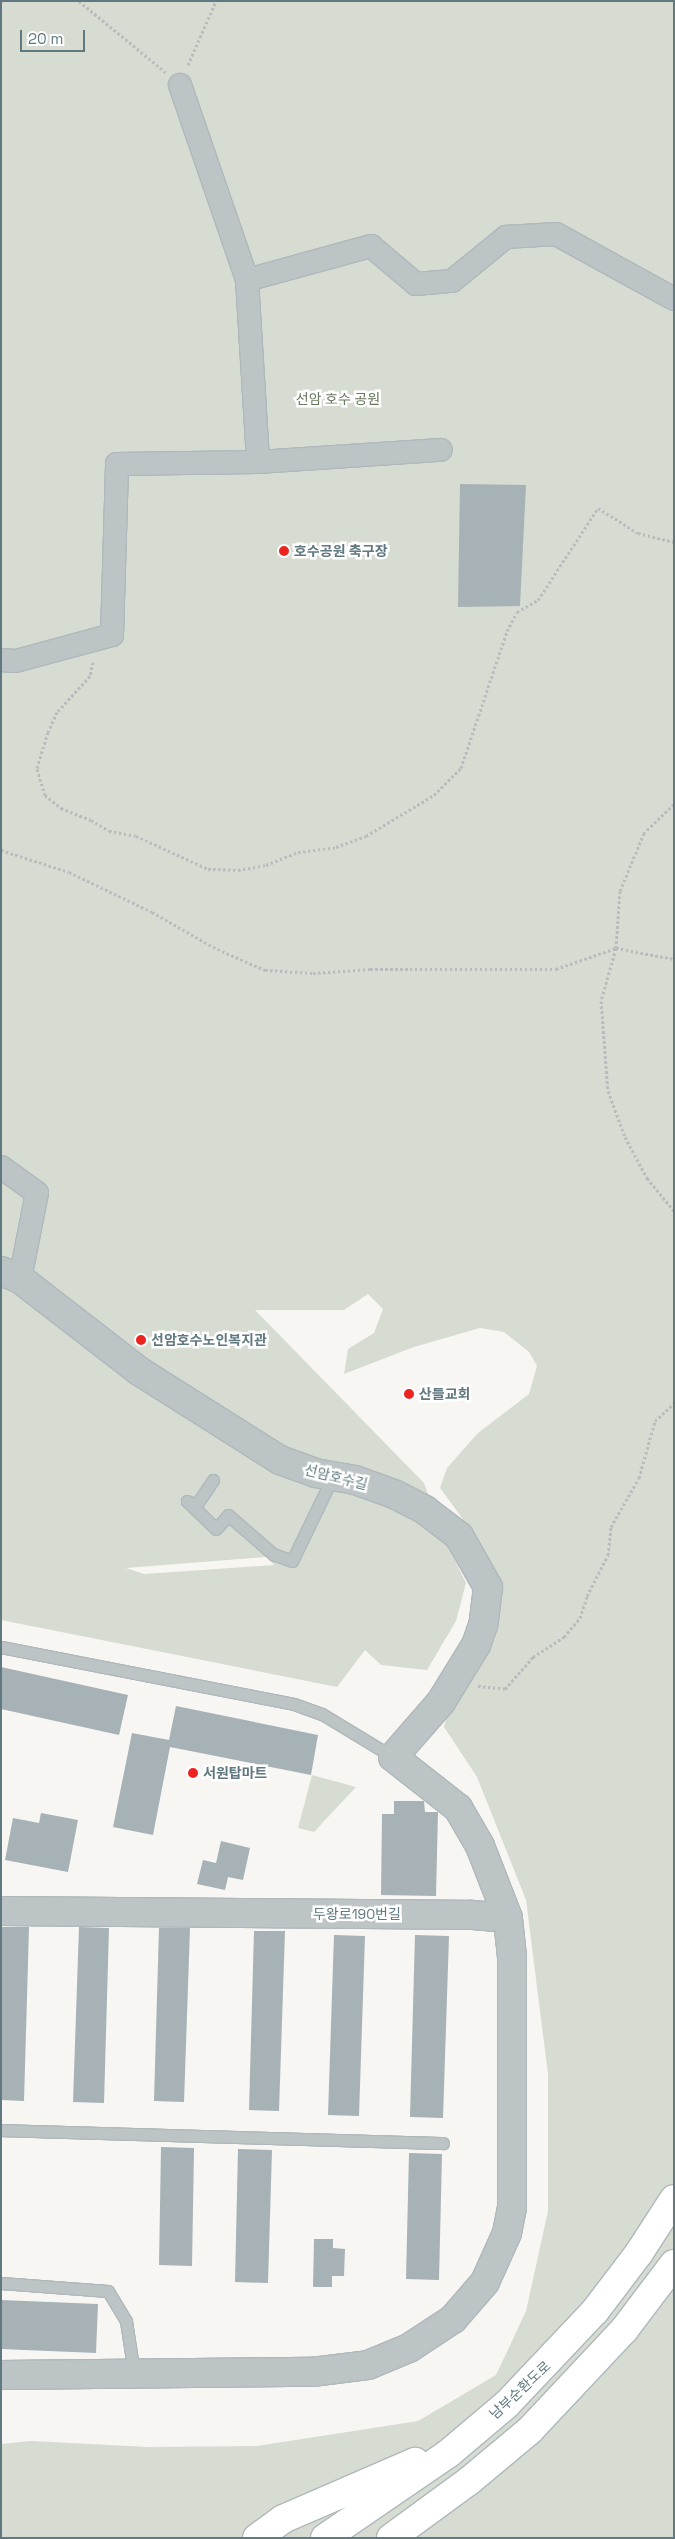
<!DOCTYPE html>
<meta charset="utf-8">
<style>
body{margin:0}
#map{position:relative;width:675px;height:2539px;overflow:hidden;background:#f7f6f3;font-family:"Space Grotesk","Noto Sans KR",sans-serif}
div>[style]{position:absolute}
.green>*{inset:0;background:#d7dcd2}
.building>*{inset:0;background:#a6b2b5}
.path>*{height:3px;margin-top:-1.5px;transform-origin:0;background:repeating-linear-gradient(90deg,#b7bcbe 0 2.5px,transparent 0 5px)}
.roads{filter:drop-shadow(1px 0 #afb8bb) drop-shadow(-1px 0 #afb8bb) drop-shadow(0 1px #afb8bb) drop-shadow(0 -1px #afb8bb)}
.service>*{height:11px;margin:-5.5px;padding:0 5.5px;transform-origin:5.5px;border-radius:5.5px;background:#bdc4c6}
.minor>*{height:22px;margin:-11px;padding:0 11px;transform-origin:11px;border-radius:11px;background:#bdc4c6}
.tertiary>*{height:28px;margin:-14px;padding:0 14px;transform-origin:14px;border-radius:14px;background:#bdc4c6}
.secondary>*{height:28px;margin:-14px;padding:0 14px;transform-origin:14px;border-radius:14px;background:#fff}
.dots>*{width:14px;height:14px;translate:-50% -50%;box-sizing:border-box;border:2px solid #fff;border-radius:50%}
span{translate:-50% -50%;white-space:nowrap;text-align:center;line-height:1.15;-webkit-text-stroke:5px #fff;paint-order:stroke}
.park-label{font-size:14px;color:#68775f}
.poi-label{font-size:14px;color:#60787f;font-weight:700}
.left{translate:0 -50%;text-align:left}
.street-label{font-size:14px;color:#60787f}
.frame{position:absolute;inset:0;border:2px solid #60787f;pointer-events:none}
.scale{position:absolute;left:20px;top:30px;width:65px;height:22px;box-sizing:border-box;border:2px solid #60787f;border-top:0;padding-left:6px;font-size:15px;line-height:18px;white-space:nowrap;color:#60787f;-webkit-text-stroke:4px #fff;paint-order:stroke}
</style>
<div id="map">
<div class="green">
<div style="clip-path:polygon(evenodd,1px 1px,674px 1px,674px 2538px,1px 2538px,1px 2444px,31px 2441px,148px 2447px,257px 2446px,418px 2421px,496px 2375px,526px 2311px,548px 2211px,548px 2074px,526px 1900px,477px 1777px,444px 1727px,452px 1696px,494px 1626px,468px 1526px,440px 1488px,447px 1468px,478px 1433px,529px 1394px,537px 1366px,529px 1352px,504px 1332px,480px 1328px,414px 1347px,344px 1374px,348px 1349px,374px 1333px,383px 1309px,368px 1294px,344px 1310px,255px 1310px,424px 1483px,443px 1536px,466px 1583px,456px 1621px,427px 1670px,381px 1665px,365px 1650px,337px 1687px,1px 1620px,1px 1px,266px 1557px,274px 1565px,144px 1574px,126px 1568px,266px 1557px)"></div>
<div style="clip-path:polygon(312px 1775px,356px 1787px,314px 1832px,298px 1828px)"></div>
</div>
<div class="building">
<div style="clip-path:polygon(460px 484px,526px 485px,520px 606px,458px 607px)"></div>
<div style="clip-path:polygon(1px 1667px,128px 1695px,119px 1735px,1px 1709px)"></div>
<div style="clip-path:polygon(176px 1706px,318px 1735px,311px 1775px,170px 1747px,153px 1835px,113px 1827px,132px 1733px,169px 1740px)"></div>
<div style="clip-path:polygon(394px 1801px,424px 1801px,425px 1812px,438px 1812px,436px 1896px,381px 1895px,382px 1814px,394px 1814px)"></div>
<div style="clip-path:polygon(41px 1813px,78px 1820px,68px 1872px,5px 1860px,13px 1818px,39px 1823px)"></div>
<div style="clip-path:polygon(221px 1841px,250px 1848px,243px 1880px,228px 1877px,225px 1890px,197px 1884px,203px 1860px,216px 1863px)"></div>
<div style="clip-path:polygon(1px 1927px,29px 1927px,24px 2101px,1px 2100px)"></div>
<div style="clip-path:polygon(79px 1927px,109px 1928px,104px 2103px,73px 2102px)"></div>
<div style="clip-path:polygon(159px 1928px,190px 1928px,184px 2102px,154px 2101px)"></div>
<div style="clip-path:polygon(254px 1931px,285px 1931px,279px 2111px,249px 2110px)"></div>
<div style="clip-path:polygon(334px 1935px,365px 1936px,359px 2116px,328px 2115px)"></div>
<div style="clip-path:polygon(415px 1935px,449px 1936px,443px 2118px,410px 2117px)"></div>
<div style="clip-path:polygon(161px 2147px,194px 2148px,192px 2266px,159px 2265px)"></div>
<div style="clip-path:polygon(238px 2149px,272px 2150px,268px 2283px,235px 2282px)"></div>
<div style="clip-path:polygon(409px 2153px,442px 2154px,439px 2280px,406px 2279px)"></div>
<div style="clip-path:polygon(314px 2239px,333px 2239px,333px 2248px,345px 2249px,344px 2276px,332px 2276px,332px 2287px,313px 2287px)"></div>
<div style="clip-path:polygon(1px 2300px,98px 2304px,96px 2353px,1px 2349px)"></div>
</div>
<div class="path">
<div style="left:79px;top:1px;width:112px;rotate:39.5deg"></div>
<div style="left:1px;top:2px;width:1px;rotate:-45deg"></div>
<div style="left:188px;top:65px;width:70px;rotate:-66.4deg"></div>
<div style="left:93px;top:662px;width:14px;rotate:102deg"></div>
<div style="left:90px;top:676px;width:49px;rotate:132.5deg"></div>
<div style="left:57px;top:712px;width:22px;rotate:114deg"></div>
<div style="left:48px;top:732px;width:39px;rotate:107deg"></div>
<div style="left:37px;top:769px;width:27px;rotate:73deg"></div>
<div style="left:45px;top:795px;width:21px;rotate:39deg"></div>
<div style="left:61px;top:808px;width:32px;rotate:22deg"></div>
<div style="left:91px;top:820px;width:21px;rotate:31deg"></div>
<div style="left:109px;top:831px;width:27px;rotate:10deg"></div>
<div style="left:136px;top:836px;width:79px;rotate:24.6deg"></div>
<div style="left:208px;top:869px;width:30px;rotate:2deg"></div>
<div style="left:238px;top:870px;width:28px;rotate:-10deg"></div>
<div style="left:266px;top:865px;width:35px;rotate:-22deg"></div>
<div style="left:298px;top:852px;width:38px;rotate:-7deg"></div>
<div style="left:336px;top:847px;width:32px;rotate:-20deg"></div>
<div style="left:366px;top:836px;width:79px;rotate:-31.1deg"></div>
<div style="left:434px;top:795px;width:38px;rotate:-45deg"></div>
<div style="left:461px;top:768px;width:145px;rotate:-71.4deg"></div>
<div style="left:507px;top:631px;width:21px;rotate:-62deg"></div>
<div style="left:517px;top:612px;width:24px;rotate:-30deg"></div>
<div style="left:538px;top:600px;width:110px;rotate:-56.9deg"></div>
<div style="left:598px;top:508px;width:47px;rotate:32deg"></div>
<div style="left:638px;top:533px;width:37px;rotate:14deg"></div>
<div style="left:674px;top:804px;width:42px;rotate:136deg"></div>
<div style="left:644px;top:833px;width:63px;rotate:112.5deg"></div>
<div style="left:620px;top:891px;width:57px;rotate:94deg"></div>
<div style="left:616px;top:948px;width:55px;rotate:105.8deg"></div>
<div style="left:601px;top:1001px;width:90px;rotate:85.6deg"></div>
<div style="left:608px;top:1091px;width:49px;rotate:69.7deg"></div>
<div style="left:625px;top:1137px;width:47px;rotate:61.8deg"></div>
<div style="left:647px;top:1178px;width:43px;rotate:50.7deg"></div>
<div style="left:1px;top:850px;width:71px;rotate:17.9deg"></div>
<div style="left:69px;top:872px;width:92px;rotate:25.7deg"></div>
<div style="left:152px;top:912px;width:70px;rotate:29.8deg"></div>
<div style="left:213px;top:947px;width:57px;rotate:23.9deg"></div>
<div style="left:265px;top:970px;width:48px;rotate:3.6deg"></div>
<div style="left:313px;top:973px;width:57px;rotate:-4deg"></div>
<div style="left:370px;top:969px;width:186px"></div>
<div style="left:556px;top:969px;width:64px;rotate:-19.3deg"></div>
<div style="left:616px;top:948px;width:59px;rotate:10.7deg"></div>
<div style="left:478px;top:1686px;width:27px;rotate:6deg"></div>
<div style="left:505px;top:1689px;width:43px;rotate:-48.8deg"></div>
<div style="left:533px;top:1657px;width:37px;rotate:-33deg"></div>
<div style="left:564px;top:1637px;width:25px;rotate:-50deg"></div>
<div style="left:580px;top:1618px;width:23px;rotate:-72deg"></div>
<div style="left:587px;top:1596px;width:46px;rotate:-62.9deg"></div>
<div style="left:608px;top:1555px;width:28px;rotate:-84deg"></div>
<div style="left:611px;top:1527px;width:56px;rotate:-60.3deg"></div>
<div style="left:639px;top:1478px;width:59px;rotate:-74.3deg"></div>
<div style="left:655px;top:1421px;width:26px;rotate:-43deg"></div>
</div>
<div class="roads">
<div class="service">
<div style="left:213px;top:1480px;width:30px;rotate:124deg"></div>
<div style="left:196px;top:1505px;width:10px;rotate:-156deg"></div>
<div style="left:187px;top:1501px;width:40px;rotate:44deg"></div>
<div style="left:216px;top:1529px;width:18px;rotate:-49deg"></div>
<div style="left:228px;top:1515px;width:60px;rotate:40.9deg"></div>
<div style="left:273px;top:1554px;width:20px;rotate:20deg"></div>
<div style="left:292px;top:1561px;width:94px;rotate:-64.2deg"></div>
<div style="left:1px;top:1647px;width:298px;rotate:11deg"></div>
<div style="left:294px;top:1704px;width:30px;rotate:20deg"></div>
<div style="left:322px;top:1714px;width:83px;rotate:31.2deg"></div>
<div style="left:1px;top:2130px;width:442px;rotate:1.7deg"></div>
<div style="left:1px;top:2283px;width:107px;rotate:4.3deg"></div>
<div style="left:108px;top:2291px;width:35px;rotate:59deg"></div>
<div style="left:126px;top:2321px;width:53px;rotate:81.3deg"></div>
</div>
<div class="minor">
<div style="left:180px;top:85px;width:206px;rotate:71deg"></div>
<div style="left:247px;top:280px;width:129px;rotate:-15.3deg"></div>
<div style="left:371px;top:246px;width:59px;rotate:40.2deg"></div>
<div style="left:416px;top:284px;width:36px;rotate:-5deg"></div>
<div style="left:452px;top:281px;width:70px;rotate:-39.2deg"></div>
<div style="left:506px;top:237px;width:50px;rotate:-3.4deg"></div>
<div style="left:556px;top:234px;width:135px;rotate:28.8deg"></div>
<div style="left:247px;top:280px;width:182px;rotate:86.5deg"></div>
<div style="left:1px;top:660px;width:15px;rotate:4deg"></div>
<div style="left:16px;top:661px;width:99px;rotate:-15.2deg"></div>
<div style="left:112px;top:635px;width:171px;rotate:-88.3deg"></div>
<div style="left:117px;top:464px;width:141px;rotate:-0.8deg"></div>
<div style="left:258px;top:462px;width:183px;rotate:-3.8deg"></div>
<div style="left:1px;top:1167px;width:44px;rotate:35.8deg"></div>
<div style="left:37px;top:1193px;width:88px;rotate:101.2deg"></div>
</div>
<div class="tertiary">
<div style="left:1px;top:1271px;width:21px;rotate:23deg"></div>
<div style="left:20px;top:1279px;width:150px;rotate:37.7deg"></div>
<div style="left:139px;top:1371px;width:167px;rotate:32.3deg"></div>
<div style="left:280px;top:1460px;width:37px;rotate:20deg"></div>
<div style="left:315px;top:1473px;width:41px;rotate:9.9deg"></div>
<div style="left:355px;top:1480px;width:41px;rotate:19.7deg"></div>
<div style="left:394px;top:1494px;width:35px;rotate:27deg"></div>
<div style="left:425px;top:1510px;width:43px;rotate:37.4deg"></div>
<div style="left:459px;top:1536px;width:59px;rotate:60.4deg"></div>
<div style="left:488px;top:1587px;width:38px;rotate:97deg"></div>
<div style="left:483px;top:1625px;width:21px;rotate:109deg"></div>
<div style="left:476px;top:1645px;width:67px;rotate:121.6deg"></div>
<div style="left:441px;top:1702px;width:73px;rotate:131.1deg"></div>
<div style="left:393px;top:1757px;width:83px;rotate:38.1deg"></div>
<div style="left:458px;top:1808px;width:44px;rotate:59.9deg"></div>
<div style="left:480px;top:1846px;width:77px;rotate:68.7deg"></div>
<div style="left:508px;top:1918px;width:38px;rotate:-175deg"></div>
<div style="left:470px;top:1915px;width:469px;rotate:-179.5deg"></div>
<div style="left:1px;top:2375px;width:311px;rotate:-0.6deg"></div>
<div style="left:312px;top:2372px;width:56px;rotate:-7.1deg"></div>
<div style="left:368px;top:2365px;width:44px;rotate:-22.5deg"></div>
<div style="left:409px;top:2348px;width:53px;rotate:-33.4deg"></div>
<div style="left:453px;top:2319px;width:49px;rotate:-49.1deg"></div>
<div style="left:485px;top:2282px;width:54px;rotate:-65.8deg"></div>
<div style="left:507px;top:2233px;width:25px;rotate:-79deg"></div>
<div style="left:512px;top:2208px;width:251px;rotate:-90deg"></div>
<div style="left:512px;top:1957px;width:39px;rotate:-96deg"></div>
</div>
<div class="secondary">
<div style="left:257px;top:2538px;width:32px;rotate:-36deg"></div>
<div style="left:283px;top:2519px;width:144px;rotate:-23.4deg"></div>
<div style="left:325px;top:2538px;width:150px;rotate:-34.4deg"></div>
<div style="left:449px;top:2453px;width:76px;rotate:-40.2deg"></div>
<div style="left:507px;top:2404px;width:128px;rotate:-46.6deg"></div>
<div style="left:595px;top:2311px;width:73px;rotate:-52.8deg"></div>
<div style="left:639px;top:2253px;width:64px;rotate:-57.1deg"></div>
<div style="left:391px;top:2538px;width:97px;rotate:-36.2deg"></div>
<div style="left:469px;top:2481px;width:80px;rotate:-39.9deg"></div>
<div style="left:530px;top:2430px;width:137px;rotate:-46.8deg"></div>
<div style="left:624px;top:2330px;width:83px;rotate:-52.9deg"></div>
</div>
</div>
<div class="dots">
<div style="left:284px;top:551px;background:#ec231e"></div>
<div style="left:141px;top:1340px;background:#ec231e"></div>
<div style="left:409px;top:1394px;background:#ec231e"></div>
<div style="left:193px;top:1773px;background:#ec231e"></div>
</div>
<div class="park-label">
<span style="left:338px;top:399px">선암 호수 공원</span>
</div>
<div class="poi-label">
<span class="left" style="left:294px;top:551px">호수공원 축구장</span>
<span class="left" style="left:151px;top:1340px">선암호수노인복지관</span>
<span class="left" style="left:419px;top:1394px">산들교회</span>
<span class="left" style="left:203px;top:1773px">서원탑마트</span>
</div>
<div class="street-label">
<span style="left:336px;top:1477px;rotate:14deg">선암호수길</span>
<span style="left:357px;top:1914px">두왕로190번길</span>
<span style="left:520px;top:2390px;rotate:-43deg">남부순환도로</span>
</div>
<div class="frame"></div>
<div class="scale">20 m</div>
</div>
